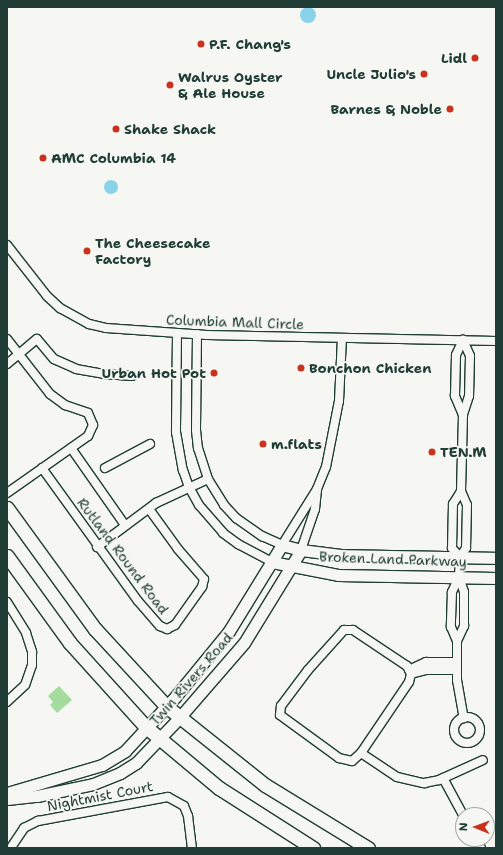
<!DOCTYPE html>
<style>
body{margin:0}
#map{position:relative;width:503px;height:855px;overflow:hidden;background:#f6f6f2;font-family:"Shantell Sans",sans-serif}
div>[style]{position:absolute}
.green>*{inset:0;background:#a4db9f}
.water>*{inset:0;background:#89d2e9}
.round{border-radius:50%}
.roads{filter:drop-shadow(1px 0 #1f3d34) drop-shadow(-1px 0 #1f3d34) drop-shadow(0 1px #1f3d34) drop-shadow(0 -1px #1f3d34)}
.street>*{height:8px;margin:-4px;padding:0 4px;transform-origin:4px;border-radius:4px;background:#f6f6f2}
.street>.ring{margin:-4px;padding:0;box-sizing:content-box;background:none;border:8px solid #f6f6f2;border-radius:50%}
.secondary>*{height:11px;margin:-5.5px;padding:0 5.5px;transform-origin:5.5px;border-radius:5.5px;background:#f6f6f2}
.primary>*{height:13px;margin:-6.5px;padding:0 6.5px;transform-origin:6.5px;border-radius:6.5px;background:#f6f6f2}
.dots>*{width:11px;height:11px;translate:-50% -50%;box-sizing:border-box;border:2px solid #f6f6f2;border-radius:50%}
span{translate:-50% -50%;white-space:nowrap;text-align:center;line-height:1.15;-webkit-text-stroke:3.5px #f6f6f2;paint-order:stroke}
.poi-label{font-size:14px;color:#1f3d34;font-weight:700}
.left{translate:0 -50%;text-align:left}
.right{translate:-100% -50%;text-align:right}
.street-label{font-size:14px;color:#1f3d34}
.frame{position:absolute;inset:0;border:8px solid #1f3d34;pointer-events:none}
.north{position:absolute;left:455px;top:807px;width:40px;height:40px;box-sizing:border-box;background:#f6f6f2;border:1px solid #a0aca6;border-radius:50%;rotate:271deg;font-size:11px;font-weight:700;line-height:16px;text-align:center;color:#1f3d34}
.north::after{content:'';display:block;margin:auto;width:14px;height:18px;background:#c8321e;clip-path:polygon(50% 0,100% 100%,50% 72%,0 100%)}
</style>
<div id="map">
<div class="green">
<div style="clip-path:polygon(59px 686px,72px 700px,57px 713px,50px 705px,53px 702px,48px 696px)"></div>
</div>
<div class="water">
<div class="round" style="left:300px;top:7px;width:16px;height:16px"></div>
<div class="round" style="left:104px;top:180px;width:14px;height:14px"></div>
</div>
<div class="roads">
<div class="street">
<div style="left:7px;top:245px;width:65px;rotate:51.9deg"></div>
<div style="left:47px;top:296px;width:18px;rotate:43deg"></div>
<div style="left:60px;top:308px;width:33px;rotate:29deg"></div>
<div style="left:89px;top:324px;width:17px;rotate:13deg"></div>
<div style="left:106px;top:328px;width:101px;rotate:4deg"></div>
<div style="left:207px;top:335px;width:289px;rotate:1.2deg"></div>
<div style="left:177px;top:333px;width:99px;rotate:90.6deg"></div>
<div style="left:176px;top:432px;width:39px;rotate:80deg"></div>
<div style="left:183px;top:470px;width:18px;rotate:71deg"></div>
<div style="left:189px;top:487px;width:21px;rotate:61deg"></div>
<div style="left:199px;top:505px;width:37px;rotate:49deg"></div>
<div style="left:223px;top:533px;width:19px;rotate:36deg"></div>
<div style="left:238px;top:544px;width:38px;rotate:28deg"></div>
<div style="left:197px;top:334px;width:96px;rotate:90.6deg"></div>
<div style="left:196px;top:430px;width:18px;rotate:84deg"></div>
<div style="left:198px;top:448px;width:33px;rotate:72deg"></div>
<div style="left:208px;top:479px;width:31px;rotate:58deg"></div>
<div style="left:224px;top:505px;width:18px;rotate:47deg"></div>
<div style="left:236px;top:518px;width:32px;rotate:35deg"></div>
<div style="left:262px;top:536px;width:22px;rotate:24deg"></div>
<div style="left:282px;top:545px;width:66px;rotate:-58deg"></div>
<div style="left:317px;top:489px;width:24px;rotate:-68deg"></div>
<div style="left:326px;top:467px;width:67px;rotate:-78.9deg"></div>
<div style="left:339px;top:401px;width:63px;rotate:-87.3deg"></div>
<div style="left:7px;top:339px;width:70px;rotate:52deg"></div>
<div style="left:50px;top:394px;width:19px;rotate:36deg"></div>
<div style="left:65px;top:405px;width:24px;rotate:19deg"></div>
<div style="left:88px;top:413px;width:13px;rotate:67deg"></div>
<div style="left:93px;top:425px;width:12px;rotate:114deg"></div>
<div style="left:88px;top:436px;width:99px;rotate:144.9deg"></div>
<div style="left:463px;top:340px;width:17px;rotate:66deg"></div>
<div style="left:470px;top:356px;width:40px;rotate:91.4deg"></div>
<div style="left:469px;top:396px;width:20px;rotate:108deg"></div>
<div style="left:463px;top:415px;width:76px;rotate:91.5deg"></div>
<div style="left:461px;top:491px;width:15px;rotate:67deg"></div>
<div style="left:467px;top:505px;width:43px;rotate:91.3deg"></div>
<div style="left:466px;top:548px;width:11px;rotate:124deg"></div>
<div style="left:460px;top:557px;width:20px;rotate:93deg"></div>
<div style="left:459px;top:577px;width:17px;rotate:115deg"></div>
<div style="left:452px;top:592px;width:35px;rotate:92deg"></div>
<div style="left:451px;top:627px;width:15px;rotate:67deg"></div>
<div style="left:457px;top:641px;width:39px;rotate:90deg"></div>
<div style="left:457px;top:680px;width:39px;rotate:80deg"></div>
<div style="left:7px;top:364px;width:39px;rotate:-40deg"></div>
<div style="left:37px;top:339px;width:26px;rotate:50deg"></div>
<div style="left:54px;top:359px;width:24px;rotate:24deg"></div>
<div style="left:76px;top:369px;width:28px;rotate:10deg"></div>
<div style="left:104px;top:374px;width:28px;rotate:4deg"></div>
<div style="left:463px;top:415px;width:21px;rotate:-113deg"></div>
<div style="left:455px;top:396px;width:41px;rotate:-88.6deg"></div>
<div style="left:456px;top:355px;width:17px;rotate:-65deg"></div>
<div style="left:71px;top:448px;width:94px;rotate:55deg"></div>
<div style="left:42px;top:468px;width:164px;rotate:54.2deg"></div>
<div style="left:138px;top:601px;width:33px;rotate:49deg"></div>
<div style="left:160px;top:626px;width:8px;rotate:23deg"></div>
<div style="left:167px;top:629px;width:9px;rotate:-27deg"></div>
<div style="left:175px;top:625px;width:47px;rotate:-54.6deg"></div>
<div style="left:202px;top:587px;width:8px;rotate:-76deg"></div>
<div style="left:204px;top:579px;width:40px;rotate:-131deg"></div>
<div style="left:178px;top:549px;width:49px;rotate:-125.9deg"></div>
<div style="left:105px;top:468px;width:51px;rotate:-28.1deg"></div>
<div style="left:97px;top:547px;width:74px;rotate:-36.7deg"></div>
<div style="left:156px;top:503px;width:57px;rotate:-24.8deg"></div>
<div style="left:301px;top:550px;width:43px;rotate:-71.1deg"></div>
<div style="left:315px;top:509px;width:19px;rotate:-84deg"></div>
<div style="left:460px;top:557px;width:12px;rotate:-132deg"></div>
<div style="left:452px;top:548px;width:44px;rotate:-88.7deg"></div>
<div style="left:453px;top:504px;width:15px;rotate:-58deg"></div>
<div style="left:7px;top:602px;width:36px;rotate:58deg"></div>
<div style="left:26px;top:633px;width:20px;rotate:72deg"></div>
<div style="left:32px;top:652px;width:13px;rotate:90deg"></div>
<div style="left:32px;top:665px;width:21px;rotate:109deg"></div>
<div style="left:25px;top:685px;width:25px;rotate:137deg"></div>
<div style="left:344px;top:630px;width:9px"></div>
<div style="left:353px;top:630px;width:65px;rotate:33.7deg"></div>
<div style="left:407px;top:666px;width:9px;rotate:63deg"></div>
<div style="left:411px;top:674px;width:8px;rotate:104deg"></div>
<div style="left:409px;top:682px;width:86px;rotate:124.1deg"></div>
<div style="left:361px;top:753px;width:12px;rotate:138deg"></div>
<div style="left:352px;top:761px;width:13px;rotate:-167deg"></div>
<div style="left:339px;top:758px;width:73px;rotate:-143.9deg"></div>
<div style="left:280px;top:715px;width:9px;rotate:-84deg"></div>
<div style="left:281px;top:706px;width:45px;rotate:-53.1deg"></div>
<div style="left:308px;top:670px;width:54px;rotate:-48deg"></div>
<div style="left:457px;top:641px;width:17px;rotate:-65deg"></div>
<div style="left:464px;top:626px;width:34px;rotate:-90deg"></div>
<div style="left:464px;top:592px;width:16px;rotate:-108deg"></div>
<div style="left:409px;top:670px;width:19px;rotate:-25deg"></div>
<div style="left:426px;top:662px;width:30px"></div>
<div style="left:411px;top:674px;width:16px;rotate:-15deg"></div>
<div style="left:426px;top:670px;width:31px"></div>
<div class="ring" style="left:454px;top:717px;width:18px;height:18px"></div>
<div style="left:361px;top:753px;width:43px;rotate:33.7deg"></div>
<div style="left:397px;top:777px;width:28px;rotate:13deg"></div>
<div style="left:424px;top:783px;width:15px;rotate:-11deg"></div>
<div style="left:439px;top:780px;width:48px;rotate:-24.4deg"></div>
<div style="left:443px;top:778px;width:42px;rotate:61.6deg"></div>
<div style="left:476px;top:839px;width:10px;rotate:61deg"></div>
<div style="left:12px;top:846px;width:22px;rotate:-56deg"></div>
<div style="left:24px;top:828px;width:16px;rotate:-27deg"></div>
<div style="left:38px;top:821px;width:132px;rotate:-10.5deg"></div>
<div style="left:168px;top:797px;width:18px;rotate:29deg"></div>
<div style="left:184px;top:806px;width:11px;rotate:68deg"></div>
<div style="left:188px;top:816px;width:32px;rotate:83deg"></div>
</div>
<div class="secondary">
<div style="left:272px;top:562px;width:67px;rotate:11.1deg"></div>
<div style="left:338px;top:575px;width:158px;rotate:1.1deg"></div>
<div style="left:7px;top:793px;width:99px;rotate:-16.4deg"></div>
<div style="left:102px;top:765px;width:27px;rotate:-31deg"></div>
<div style="left:125px;top:751px;width:74px;rotate:-47.2deg"></div>
<div style="left:175px;top:697px;width:85px;rotate:-50.7deg"></div>
<div style="left:229px;top:631px;width:101px;rotate:-58.4deg"></div>
<div style="left:282px;top:545px;width:20px;rotate:15deg"></div>
<div style="left:301px;top:550px;width:40px;rotate:7.1deg"></div>
<div style="left:341px;top:555px;width:155px;rotate:1.1deg"></div>
<div style="left:7px;top:799px;width:30px;rotate:-6deg"></div>
<div style="left:37px;top:796px;width:57px;rotate:-12.1deg"></div>
<div style="left:93px;top:784px;width:29px;rotate:-22deg"></div>
<div style="left:120px;top:773px;width:19px;rotate:-32deg"></div>
<div style="left:136px;top:763px;width:62px;rotate:-46.3deg"></div>
<div style="left:179px;top:718px;width:99px;rotate:-49.1deg"></div>
<div style="left:244px;top:643px;width:109px;rotate:-58.5deg"></div>
</div>
<div class="primary">
<div style="left:7px;top:508px;width:150px;rotate:54deg"></div>
<div style="left:95px;top:629px;width:105px;rotate:47.3deg"></div>
<div style="left:166px;top:706px;width:127px;rotate:38.6deg"></div>
<div style="left:265px;top:785px;width:121px;rotate:31.5deg"></div>
<div style="left:7px;top:556px;width:107px;rotate:54.1deg"></div>
<div style="left:70px;top:643px;width:113px;rotate:47.9deg"></div>
<div style="left:146px;top:727px;width:95px;rotate:39.9deg"></div>
<div style="left:219px;top:788px;width:112px;rotate:32.6deg"></div>
</div>
</div>
<div class="dots">
<div style="left:201px;top:44px;background:#c8321e"></div>
<div style="left:475px;top:58px;background:#c8321e"></div>
<div style="left:424px;top:74px;background:#c8321e"></div>
<div style="left:170px;top:85px;background:#c8321e"></div>
<div style="left:450px;top:109px;background:#c8321e"></div>
<div style="left:116px;top:129px;background:#c8321e"></div>
<div style="left:43px;top:158px;background:#c8321e"></div>
<div style="left:87px;top:251px;background:#c8321e"></div>
<div style="left:301px;top:368px;background:#c8321e"></div>
<div style="left:214px;top:373px;background:#c8321e"></div>
<div style="left:263px;top:444px;background:#c8321e"></div>
<div style="left:432px;top:452px;background:#c8321e"></div>
</div>
<div class="poi-label">
<span class="left" style="left:209px;top:44px">P.F. Chang's</span>
<span class="right" style="left:467px;top:58px">Lidl</span>
<span class="right" style="left:416px;top:74px">Uncle Julio's</span>
<span class="left" style="left:178px;top:85px">Walrus Oyster<br>&amp; Ale House</span>
<span class="right" style="left:442px;top:109px">Barnes &amp; Noble</span>
<span class="left" style="left:124px;top:129px">Shake Shack</span>
<span class="left" style="left:51px;top:158px">AMC Columbia 14</span>
<span class="left" style="left:95px;top:251px">The Cheesecake<br>Factory</span>
<span class="left" style="left:309px;top:368px">Bonchon Chicken</span>
<span class="right" style="left:206px;top:373px">Urban Hot Pot</span>
<span class="left" style="left:271px;top:444px">m.flats</span>
<span class="left" style="left:440px;top:452px">TEN.M</span>
</div>
<div class="street-label">
<span style="left:235px;top:322px;rotate:2deg">Columbia Mall Circle</span>
<span style="left:123px;top:556px;rotate:53deg">Rutland Round Road</span>
<span style="left:393px;top:559px;rotate:2deg">Broken Land Parkway</span>
<span style="left:191px;top:679px;rotate:-49deg">Twin Rivers Road</span>
<span style="left:100px;top:796px;rotate:-11deg">Nightmist Court</span>
</div>
<div class="frame"></div>
<div class="north">N</div>
</div>
